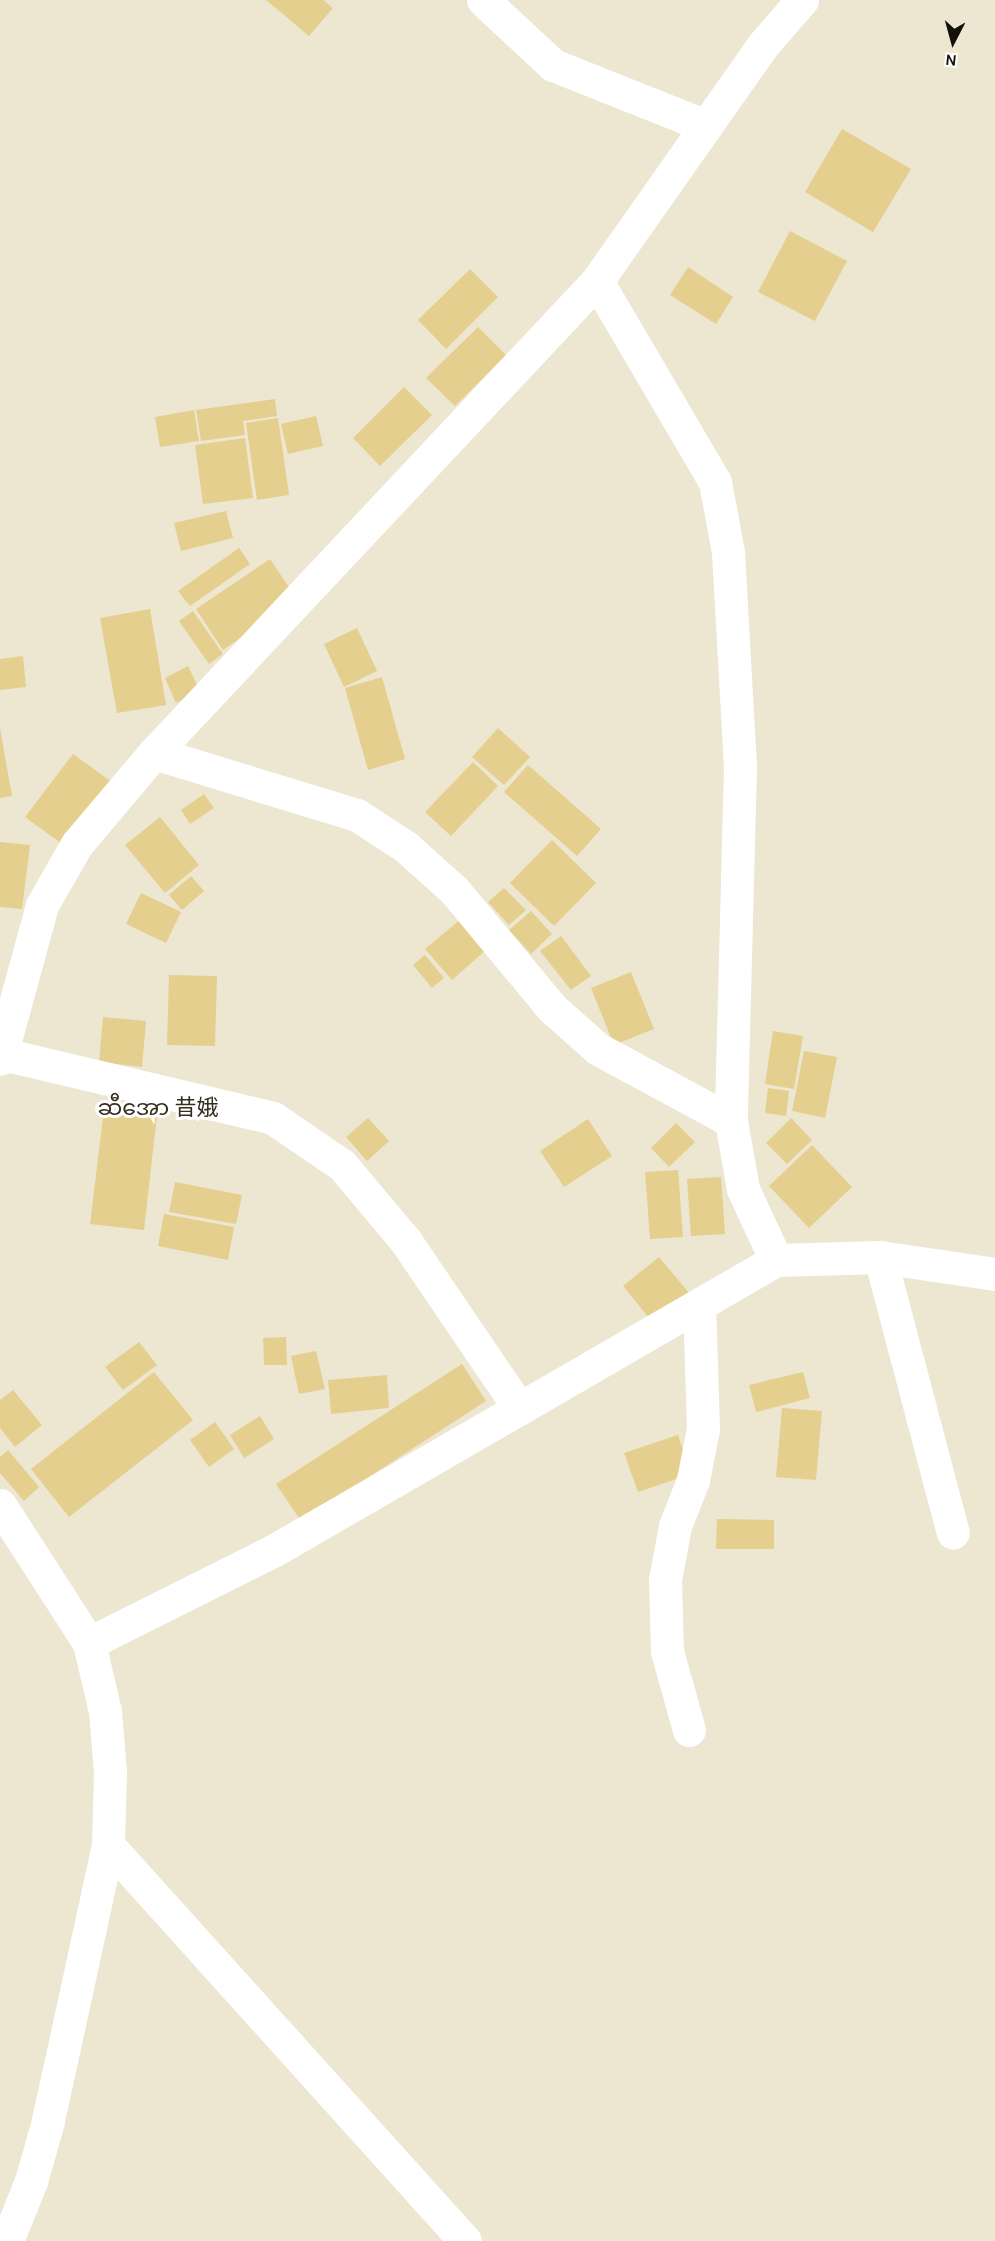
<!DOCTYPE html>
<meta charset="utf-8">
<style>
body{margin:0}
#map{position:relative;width:995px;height:2241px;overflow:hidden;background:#ede6d1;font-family:Karla,"Noto Sans SC","Noto Sans Myanmar",sans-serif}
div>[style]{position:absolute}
.building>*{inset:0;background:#e5cf8e}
.minor>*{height:33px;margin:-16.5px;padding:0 16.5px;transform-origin:16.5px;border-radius:16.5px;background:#fff}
span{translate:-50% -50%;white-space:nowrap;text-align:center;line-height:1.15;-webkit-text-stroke:6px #fff;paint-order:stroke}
.quarter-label{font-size:22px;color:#352f1f}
.north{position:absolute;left:923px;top:12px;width:60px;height:60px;-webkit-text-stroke:4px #fff;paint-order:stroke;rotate:186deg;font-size:16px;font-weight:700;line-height:24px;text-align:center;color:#14110a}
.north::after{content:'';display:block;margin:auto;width:21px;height:27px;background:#14110a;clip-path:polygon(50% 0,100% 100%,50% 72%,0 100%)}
</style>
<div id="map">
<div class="building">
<div style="clip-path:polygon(266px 0,323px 0,333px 8px,309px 36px)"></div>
<div style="clip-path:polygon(842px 129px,911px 169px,873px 232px,805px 192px)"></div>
<div style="clip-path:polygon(790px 231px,847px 261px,815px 321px,758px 292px)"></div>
<div style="clip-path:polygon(688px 267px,733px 297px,716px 324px,670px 295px)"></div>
<div style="clip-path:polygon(470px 269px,498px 297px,446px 349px,418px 320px)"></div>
<div style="clip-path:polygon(478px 327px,506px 355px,455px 406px,426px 378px)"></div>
<div style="clip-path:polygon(404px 387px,432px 415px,380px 466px,353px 438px)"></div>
<div style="clip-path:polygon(275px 399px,277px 416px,243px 421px,245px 435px,201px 441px,196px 410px)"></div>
<div style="clip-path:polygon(194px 410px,199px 441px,160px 447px,155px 417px)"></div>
<div style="clip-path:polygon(316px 416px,323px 446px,288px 454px,281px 424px)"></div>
<div style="clip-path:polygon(278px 418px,289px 495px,257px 500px,246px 423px)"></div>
<div style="clip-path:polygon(245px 438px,253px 498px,203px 504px,195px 445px)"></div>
<div style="clip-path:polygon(226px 511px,233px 538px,181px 551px,174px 523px)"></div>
<div style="clip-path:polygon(239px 548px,250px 564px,190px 606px,178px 591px)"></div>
<div style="clip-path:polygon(270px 559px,297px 599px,223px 650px,196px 609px)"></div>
<div style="clip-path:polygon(150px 609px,166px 705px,117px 713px,100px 618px)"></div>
<div style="clip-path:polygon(193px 611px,223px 654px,209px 664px,179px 621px)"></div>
<div style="clip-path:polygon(357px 628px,377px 671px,344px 687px,324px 644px)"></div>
<div style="clip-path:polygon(23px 656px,26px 687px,0 690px,0 659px)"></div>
<div style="clip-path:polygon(188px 666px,200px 691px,176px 703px,165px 678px)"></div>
<div style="clip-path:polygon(382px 677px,405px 759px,368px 770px,345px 688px)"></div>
<div style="clip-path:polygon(0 728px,12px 796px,0 798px)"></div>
<div style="clip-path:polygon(498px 728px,530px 757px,504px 785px,472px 757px)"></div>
<div style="clip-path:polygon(73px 754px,113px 783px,65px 846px,25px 817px)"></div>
<div style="clip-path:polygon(473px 762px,498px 786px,451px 836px,425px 812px)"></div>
<div style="clip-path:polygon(528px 765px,601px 829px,577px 856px,504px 792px)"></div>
<div style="clip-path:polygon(204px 794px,214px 808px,190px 824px,181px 810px)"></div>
<div style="clip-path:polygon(160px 817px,199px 865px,165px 893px,125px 845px)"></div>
<div style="clip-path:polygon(552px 840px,596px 883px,554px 926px,510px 883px)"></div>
<div style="clip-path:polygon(0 842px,30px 845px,22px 909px,0 907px)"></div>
<div style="clip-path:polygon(191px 876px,204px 891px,182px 910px,169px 895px)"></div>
<div style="clip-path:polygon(504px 888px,526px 910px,509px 925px,488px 902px)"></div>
<div style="clip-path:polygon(141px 893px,181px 912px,166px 943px,126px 924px)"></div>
<div style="clip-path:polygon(531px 911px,552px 934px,531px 954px,509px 930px)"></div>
<div style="clip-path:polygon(461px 919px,487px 949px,452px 980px,425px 949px)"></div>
<div style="clip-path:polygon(561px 936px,591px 976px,571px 990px,540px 951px)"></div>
<div style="clip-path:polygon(425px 955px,444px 978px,432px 988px,413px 965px)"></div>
<div style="clip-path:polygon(631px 972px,654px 1029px,614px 1045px,591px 988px)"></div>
<div style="clip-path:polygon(169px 975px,217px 976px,215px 1046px,167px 1045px)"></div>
<div style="clip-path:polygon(103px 1017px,146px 1021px,142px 1067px,99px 1062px)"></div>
<div style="clip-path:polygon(773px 1031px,803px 1036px,794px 1089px,765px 1084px)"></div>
<div style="clip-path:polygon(804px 1051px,837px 1057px,825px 1118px,792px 1111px)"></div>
<div style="clip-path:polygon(768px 1088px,789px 1091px,786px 1116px,765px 1113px)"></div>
<div style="clip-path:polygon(104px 1109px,157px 1115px,144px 1230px,90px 1224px)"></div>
<div style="clip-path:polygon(368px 1118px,389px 1141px,367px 1161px,346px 1137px)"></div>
<div style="clip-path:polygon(791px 1118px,812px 1140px,787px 1164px,766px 1143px)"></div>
<div style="clip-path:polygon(588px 1119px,612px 1156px,564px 1187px,540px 1151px)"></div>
<div style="clip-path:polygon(676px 1123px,695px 1142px,669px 1167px,651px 1148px)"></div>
<div style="clip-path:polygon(812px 1145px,852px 1187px,809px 1228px,769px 1186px)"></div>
<div style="clip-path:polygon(678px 1170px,683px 1237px,650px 1239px,645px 1172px)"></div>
<div style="clip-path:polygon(721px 1177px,725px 1234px,691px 1236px,687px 1179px)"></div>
<div style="clip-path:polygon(175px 1182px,242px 1195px,236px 1224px,169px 1212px)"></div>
<div style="clip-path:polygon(164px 1214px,234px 1227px,228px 1260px,158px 1246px)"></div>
<div style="clip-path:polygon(659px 1257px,690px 1294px,654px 1324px,623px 1286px)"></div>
<div style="clip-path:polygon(286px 1337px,287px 1365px,264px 1365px,263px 1338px)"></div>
<div style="clip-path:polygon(139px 1342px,157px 1365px,123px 1390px,105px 1367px)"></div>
<div style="clip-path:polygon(316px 1351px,325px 1389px,299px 1394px,291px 1356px)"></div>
<div style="clip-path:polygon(462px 1364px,486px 1401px,301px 1521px,276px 1484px)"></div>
<div style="clip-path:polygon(154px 1372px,193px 1420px,69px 1517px,31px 1469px)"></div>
<div style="clip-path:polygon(803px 1372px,810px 1398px,756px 1412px,749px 1385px)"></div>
<div style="clip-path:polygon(387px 1375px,389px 1408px,331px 1414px,328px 1380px)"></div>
<div style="clip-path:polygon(13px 1390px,42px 1425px,15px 1447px,0 1428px,0 1400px)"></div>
<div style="clip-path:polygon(782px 1408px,822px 1411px,816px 1480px,776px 1477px)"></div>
<div style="clip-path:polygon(260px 1416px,274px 1439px,244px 1458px,230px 1435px)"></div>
<div style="clip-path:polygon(215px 1422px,234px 1449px,209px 1467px,190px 1440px)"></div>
<div style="clip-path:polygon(678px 1435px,691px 1474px,638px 1492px,624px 1453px)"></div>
<div style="clip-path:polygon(8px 1450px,39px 1487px,24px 1501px,0 1473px,0 1457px)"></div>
<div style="clip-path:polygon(717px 1519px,774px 1520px,774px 1549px,716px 1549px)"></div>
</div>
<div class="minor">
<div style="left:483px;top:0;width:96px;rotate:42.9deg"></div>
<div style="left:553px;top:65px;width:165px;rotate:21.7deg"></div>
<div style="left:597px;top:281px;width:233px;rotate:59.6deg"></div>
<div style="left:715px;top:482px;width:71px;rotate:79.5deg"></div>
<div style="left:728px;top:552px;width:214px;rotate:86.8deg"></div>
<div style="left:740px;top:766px;width:355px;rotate:91.5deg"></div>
<div style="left:731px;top:1121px;width:69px;rotate:80deg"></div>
<div style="left:743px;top:1189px;width:78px;rotate:65.1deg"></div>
<div style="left:154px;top:753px;width:212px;rotate:17deg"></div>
<div style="left:357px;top:815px;width:59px;rotate:33.1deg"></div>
<div style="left:406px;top:847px;width:64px;rotate:41.9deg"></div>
<div style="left:454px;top:890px;width:153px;rotate:50.3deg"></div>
<div style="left:552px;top:1008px;width:62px;rotate:41.7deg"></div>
<div style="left:598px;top:1049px;width:151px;rotate:28.4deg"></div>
<div style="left:3px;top:1054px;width:277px;rotate:13.3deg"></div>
<div style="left:273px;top:1118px;width:83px;rotate:34.3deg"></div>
<div style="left:342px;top:1165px;width:98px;rotate:50deg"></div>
<div style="left:405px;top:1240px;width:204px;rotate:55.8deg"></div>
<div style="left:0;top:1059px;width:160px;rotate:-74.7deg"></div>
<div style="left:42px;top:905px;width:70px;rotate:-60.2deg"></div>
<div style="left:77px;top:844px;width:119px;rotate:-49.8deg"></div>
<div style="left:154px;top:753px;width:647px;rotate:-46.82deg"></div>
<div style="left:597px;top:281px;width:287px;rotate:-54.9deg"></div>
<div style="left:762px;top:46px;width:61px;rotate:-49deg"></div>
<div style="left:880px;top:1257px;width:285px;rotate:75.2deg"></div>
<div style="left:0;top:1505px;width:164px;rotate:57.2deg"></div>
<div style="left:89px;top:1643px;width:70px;rotate:76.8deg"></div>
<div style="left:105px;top:1711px;width:61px;rotate:85.3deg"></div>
<div style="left:110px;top:1772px;width:73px;rotate:91.6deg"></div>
<div style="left:108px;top:1845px;width:282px;rotate:102.3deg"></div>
<div style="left:48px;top:2121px;width:62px;rotate:105.8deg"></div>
<div style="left:31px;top:2181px;width:65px;rotate:111.8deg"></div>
<div style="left:89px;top:1643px;width:206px;rotate:-26.6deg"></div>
<div style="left:273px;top:1551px;width:581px;rotate:-30.05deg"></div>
<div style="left:776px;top:1260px;width:104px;rotate:-1.7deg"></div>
<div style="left:880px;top:1257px;width:116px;rotate:8.4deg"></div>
<div style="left:689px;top:1730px;width:82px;rotate:-105.6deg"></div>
<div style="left:667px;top:1651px;width:71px;rotate:-91.6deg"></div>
<div style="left:665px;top:1580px;width:55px;rotate:-79.5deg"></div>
<div style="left:675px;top:1526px;width:49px;rotate:-68.6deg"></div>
<div style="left:693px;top:1480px;width:52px;rotate:-78.9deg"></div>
<div style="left:703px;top:1429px;width:124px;rotate:-91.8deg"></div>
<div style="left:108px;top:1845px;width:533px;rotate:47.96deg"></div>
</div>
<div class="quarter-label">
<span style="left:158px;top:1109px">ဆီအော 昔娥</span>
</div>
<div class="north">N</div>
</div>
